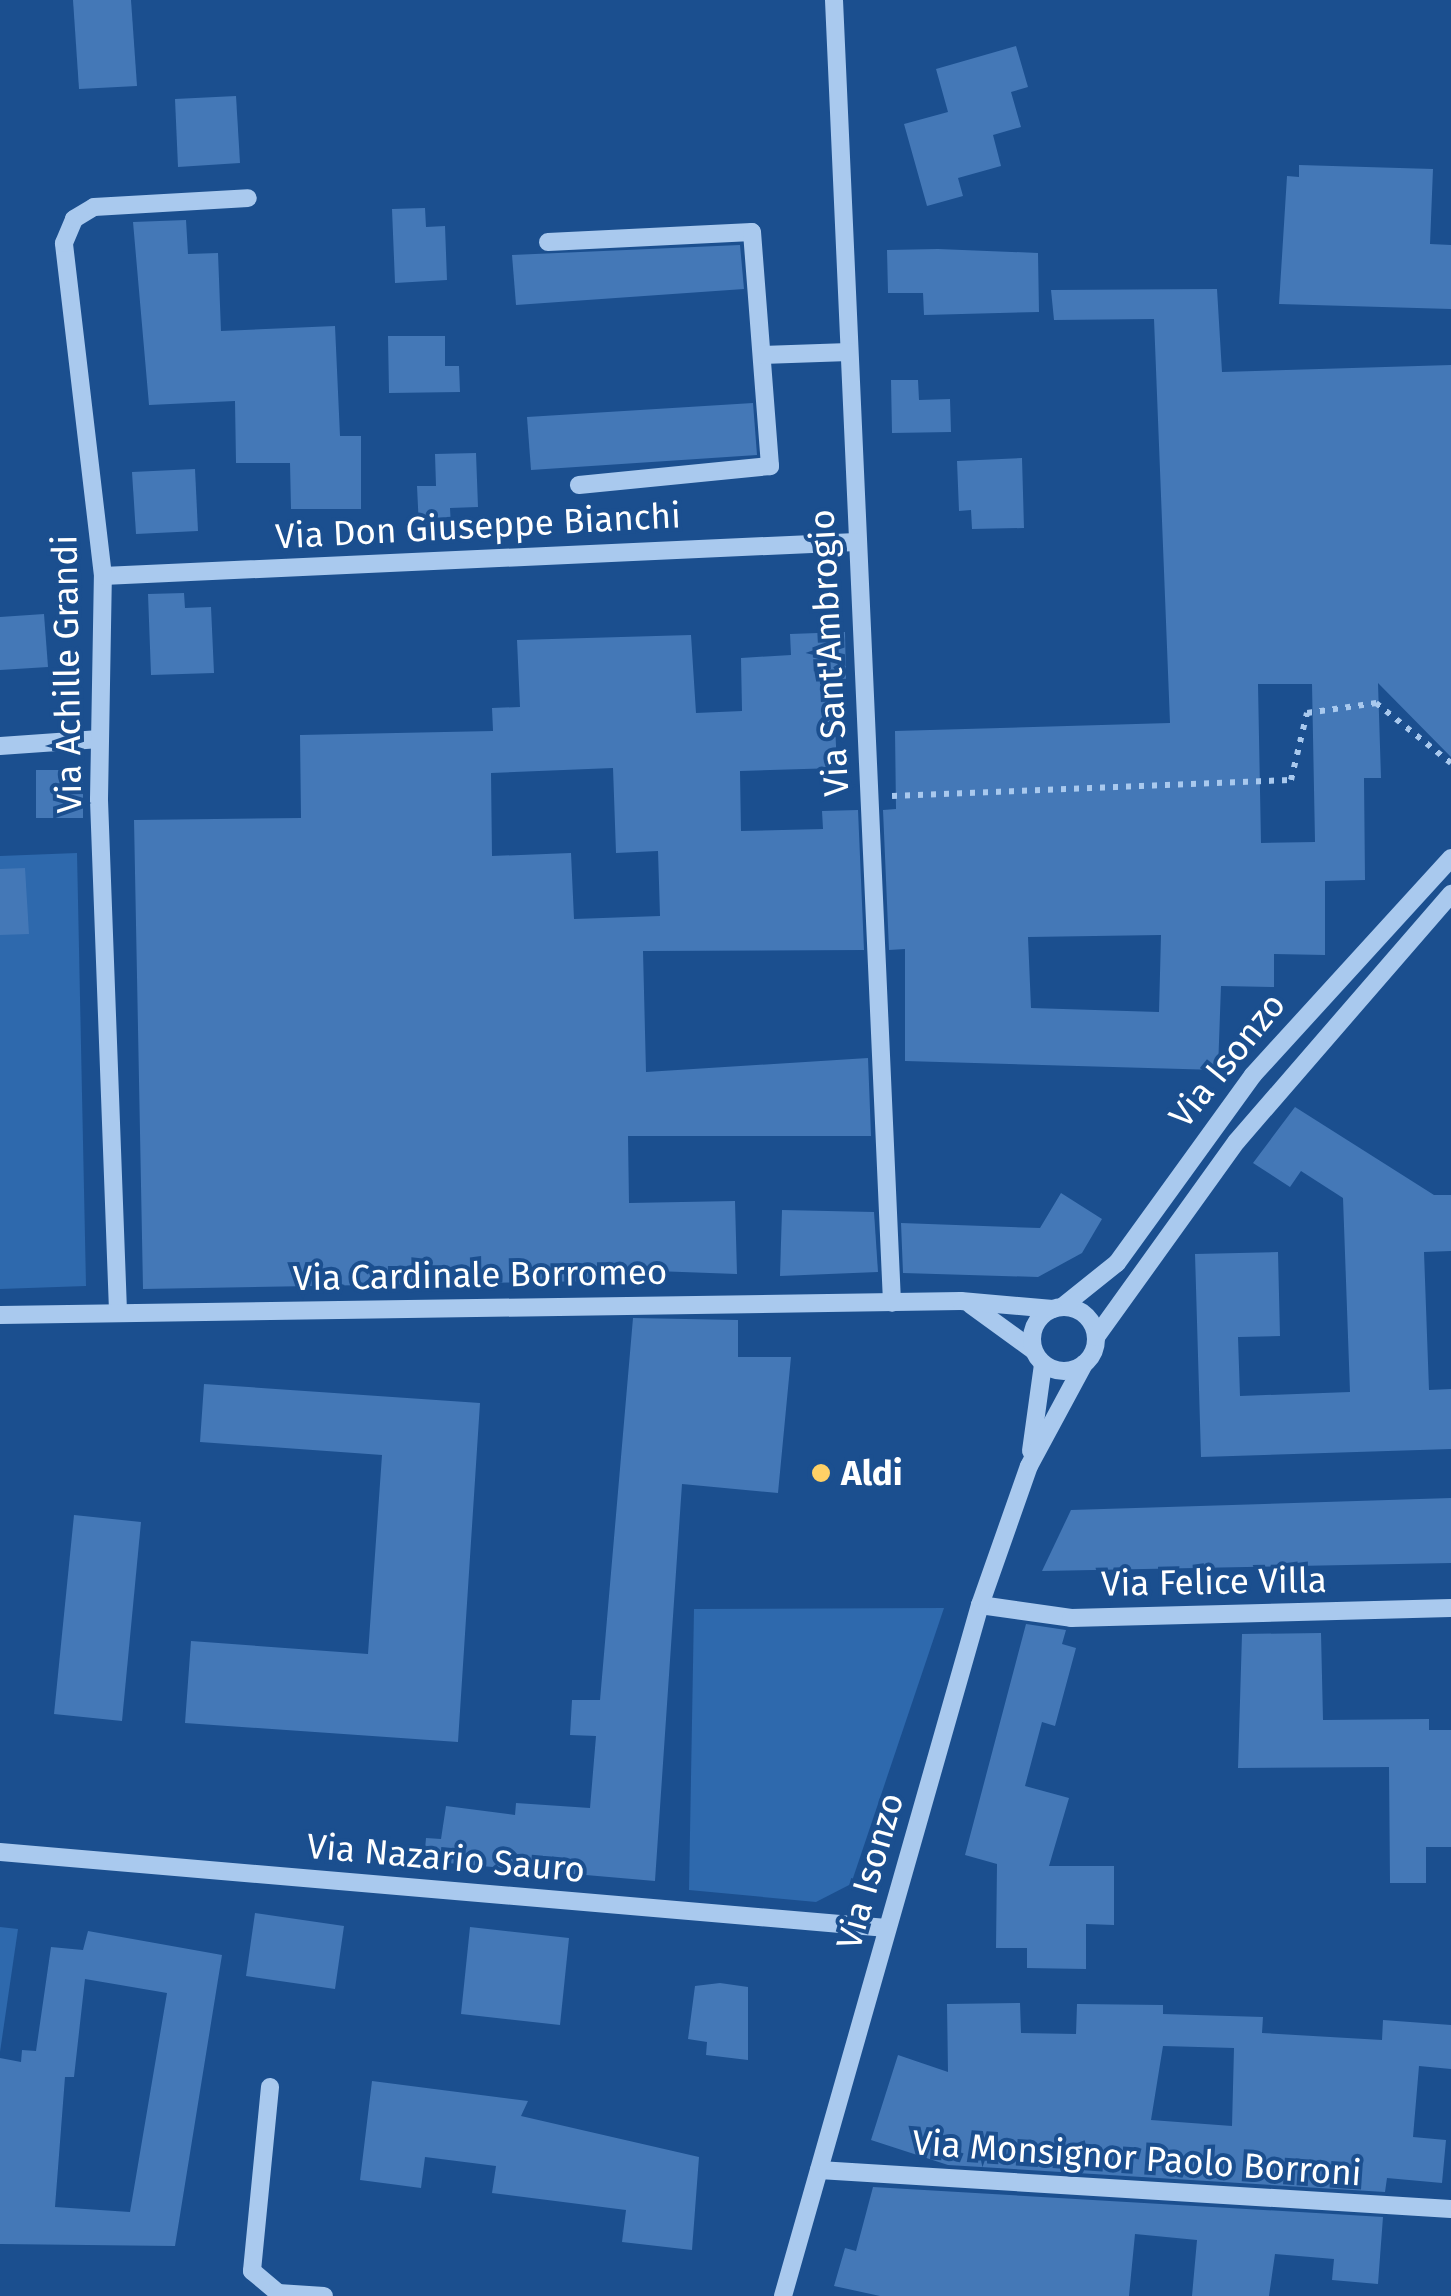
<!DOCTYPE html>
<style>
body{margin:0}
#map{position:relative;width:1451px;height:2296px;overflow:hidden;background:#1b4f8f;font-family:"Fira Sans",sans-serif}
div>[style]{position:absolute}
.green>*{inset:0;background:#2e69ad}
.building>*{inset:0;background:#4478b7}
.path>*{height:6px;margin-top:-3px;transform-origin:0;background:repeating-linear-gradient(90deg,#a9c9ee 0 5px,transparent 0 13px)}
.minor>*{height:18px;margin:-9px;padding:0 9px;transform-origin:9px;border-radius:9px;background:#a9c9ee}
.minor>.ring{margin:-9px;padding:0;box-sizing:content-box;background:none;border:18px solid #a9c9ee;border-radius:50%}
.dots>*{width:28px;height:28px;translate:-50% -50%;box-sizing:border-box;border:5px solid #1b4f8f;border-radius:50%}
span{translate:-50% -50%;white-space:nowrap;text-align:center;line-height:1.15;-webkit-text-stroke:8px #1b4f8f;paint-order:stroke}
.street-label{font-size:35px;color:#fff}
.poi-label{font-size:35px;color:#fff;font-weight:700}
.left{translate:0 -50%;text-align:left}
</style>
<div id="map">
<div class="green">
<div style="clip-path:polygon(77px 853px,86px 1286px,0 1289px,0 856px)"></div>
<div style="clip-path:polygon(944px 1608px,851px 1884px,816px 1902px,689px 1890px,694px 1609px)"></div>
<div style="clip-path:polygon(0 1927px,18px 1929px,0 2052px)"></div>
</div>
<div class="building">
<div style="clip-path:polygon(73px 0,131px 0,137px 86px,79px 89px)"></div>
<div style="clip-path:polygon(1016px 46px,1028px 87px,1011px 92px,1021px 127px,993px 135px,1001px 166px,958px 178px,963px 196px,927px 206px,904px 124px,948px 112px,936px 69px)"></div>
<div style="clip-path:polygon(236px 96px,240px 163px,178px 167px,175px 99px)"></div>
<div style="clip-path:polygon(1299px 165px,1433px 169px,1430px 244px,1451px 245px,1451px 309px,1279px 304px,1287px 176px,1299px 177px)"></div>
<div style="clip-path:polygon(425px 208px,426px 227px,445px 226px,447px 280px,395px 283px,392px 209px)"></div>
<div style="clip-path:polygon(186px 220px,188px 254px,218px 253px,221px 331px,335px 326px,340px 436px,361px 436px,361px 509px,291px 509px,290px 463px,236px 463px,235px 401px,149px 405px,133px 222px)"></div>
<div style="clip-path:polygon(740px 245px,744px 289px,516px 305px,512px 255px)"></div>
<div style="clip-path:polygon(938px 249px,1038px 253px,1039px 312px,924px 315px,923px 293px,888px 293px,887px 250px)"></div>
<div style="clip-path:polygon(evenodd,1217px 289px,1222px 372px,1451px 365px,1451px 757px,1378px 683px,1381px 778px,1364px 778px,1365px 880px,1325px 881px,1325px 955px,1274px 954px,1274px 987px,1221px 986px,1218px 1070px,905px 1061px,905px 949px,889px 950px,883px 810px,896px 809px,895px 731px,1170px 723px,1154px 319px,1054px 320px,1051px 290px,1217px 289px,1258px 684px,1312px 684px,1315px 842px,1261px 843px,1258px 684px,1217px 289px,1161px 935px,1159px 1012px,1031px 1008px,1028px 937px,1161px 935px)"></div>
<div style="clip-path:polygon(388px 336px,445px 336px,445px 366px,459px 366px,460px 392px,389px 393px)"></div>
<div style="clip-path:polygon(891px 380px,918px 380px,919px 400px,950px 399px,951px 432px,892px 433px)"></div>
<div style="clip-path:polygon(753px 403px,757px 455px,531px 470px,527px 417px)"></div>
<div style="clip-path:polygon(476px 453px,478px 507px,450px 508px,451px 527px,419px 528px,417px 486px,436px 486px,435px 454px)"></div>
<div style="clip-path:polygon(1022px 458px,1024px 528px,972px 529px,971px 510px,959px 511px,957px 461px)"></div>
<div style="clip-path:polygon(195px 469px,198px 531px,136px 534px,132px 472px)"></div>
<div style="clip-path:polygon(184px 593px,185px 608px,211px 607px,214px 673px,151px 675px,148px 594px)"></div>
<div style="clip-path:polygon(44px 614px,48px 667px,0 670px,0 617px)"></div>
<div style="clip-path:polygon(evenodd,845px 632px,846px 679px,833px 679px,837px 768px,740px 771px,741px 831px,823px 829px,822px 811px,858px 810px,864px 950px,643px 951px,646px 1072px,868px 1058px,871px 1136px,628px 1136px,629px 1203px,735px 1201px,737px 1274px,600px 1269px,599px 1281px,143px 1289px,134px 820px,301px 818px,300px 735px,493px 731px,492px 708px,520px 707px,517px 640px,691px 635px,696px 713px,742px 711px,741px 658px,791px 655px,790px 634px,845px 632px,613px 768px,616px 853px,658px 851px,660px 916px,574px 919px,571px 853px,492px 856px,491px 773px,613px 768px)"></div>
<div style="clip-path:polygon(36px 770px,83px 770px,83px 818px,36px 818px)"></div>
<div style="clip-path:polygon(25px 868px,29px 934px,0 935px,0 869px)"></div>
<div style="clip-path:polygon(1295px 1107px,1434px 1195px,1451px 1195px,1451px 1251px,1424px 1252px,1429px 1390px,1451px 1389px,1451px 1449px,1201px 1457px,1195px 1254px,1278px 1252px,1280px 1336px,1238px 1337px,1240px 1396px,1350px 1392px,1343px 1198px,1301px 1171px,1290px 1187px,1253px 1163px)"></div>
<div style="clip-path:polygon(1061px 1193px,1102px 1219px,1082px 1253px,1038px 1277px,903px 1273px,901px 1223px,1040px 1228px)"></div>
<div style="clip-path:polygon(782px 1210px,874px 1212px,878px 1272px,780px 1276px)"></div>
<div style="clip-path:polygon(633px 1318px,738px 1320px,738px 1357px,791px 1357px,778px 1493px,682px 1484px,655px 1881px,424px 1861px,426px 1838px,441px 1839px,446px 1806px,515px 1815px,516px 1803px,590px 1808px,596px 1736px,570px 1735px,572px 1700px,600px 1700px)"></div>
<div style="clip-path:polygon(204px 1384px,480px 1403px,458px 1742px,185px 1723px,191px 1641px,368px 1654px,382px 1455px,200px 1442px)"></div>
<div style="clip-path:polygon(1451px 1498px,1451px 1563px,1042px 1571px,1071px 1510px)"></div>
<div style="clip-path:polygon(74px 1515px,141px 1522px,122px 1721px,54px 1714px)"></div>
<div style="clip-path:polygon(1026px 1624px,1066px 1630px,1062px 1644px,1076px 1648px,1055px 1726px,1042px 1722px,1025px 1786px,1069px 1798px,1049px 1866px,1114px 1866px,1114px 1925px,1086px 1924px,1086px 1969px,1027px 1968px,1027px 1948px,996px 1948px,997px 1864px,965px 1855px)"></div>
<div style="clip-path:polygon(1321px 1633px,1323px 1720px,1429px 1719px,1429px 1730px,1451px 1730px,1451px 1847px,1426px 1847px,1426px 1883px,1390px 1883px,1389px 1767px,1238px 1768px,1242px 1634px)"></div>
<div style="clip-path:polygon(255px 1913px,344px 1926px,335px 1989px,246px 1976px)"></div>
<div style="clip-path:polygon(470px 1927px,569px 1938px,560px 2025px,461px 2014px)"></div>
<div style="clip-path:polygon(evenodd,88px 1931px,222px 1955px,175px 2246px,0 2244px,0 2058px,21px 2062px,22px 2050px,36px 2051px,51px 1947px,83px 1950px,88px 1931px,85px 1979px,167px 1993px,130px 2212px,55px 2207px,65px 2077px,74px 2077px,85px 1979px)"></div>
<div style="clip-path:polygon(720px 1983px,748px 1987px,748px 2060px,706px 2055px,707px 2042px,688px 2039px,695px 1986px)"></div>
<div style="clip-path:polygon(evenodd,1020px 2003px,1021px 2033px,1076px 2034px,1077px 2004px,1163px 2005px,1163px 2014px,1263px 2017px,1262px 2033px,1382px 2040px,1383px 2020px,1451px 2025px,1451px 2069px,1419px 2066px,1413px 2137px,1446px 2140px,1442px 2183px,1387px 2178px,1385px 2192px,948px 2165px,871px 2140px,898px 2055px,948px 2072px,947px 2004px,1020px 2003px,1163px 2046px,1234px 2048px,1232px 2126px,1151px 2120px,1163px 2046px)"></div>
<div style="clip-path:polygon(372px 2081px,528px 2101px,521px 2116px,699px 2157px,692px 2250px,622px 2242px,626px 2210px,492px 2193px,496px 2166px,425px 2157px,421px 2188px,360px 2180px)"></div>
<div style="clip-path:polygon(873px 2187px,1383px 2217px,1378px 2284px,1332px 2280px,1334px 2259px,1275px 2254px,1269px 2296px,1192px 2296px,1197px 2240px,1135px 2234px,1129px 2296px,880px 2296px,834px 2286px,845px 2248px,856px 2251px)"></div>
</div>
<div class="path">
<div style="left:892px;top:796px;width:399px;rotate:-2.3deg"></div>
<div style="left:1291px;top:780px;width:69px;rotate:-76.6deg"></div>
<div style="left:1307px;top:713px;width:70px;rotate:-8.2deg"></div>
<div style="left:1376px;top:703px;width:96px;rotate:38.7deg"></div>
</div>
<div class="minor">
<div style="left:834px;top:0;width:1304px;rotate:87.45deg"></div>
<div style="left:548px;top:242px;width:204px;rotate:-2.8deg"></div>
<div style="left:752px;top:232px;width:235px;rotate:85.6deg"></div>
<div style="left:770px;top:466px;width:192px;rotate:174.3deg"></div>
<div style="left:762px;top:355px;width:87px;rotate:-2deg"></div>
<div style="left:103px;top:576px;width:754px;rotate:-2.59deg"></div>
<div style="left:0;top:746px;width:100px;rotate:-4deg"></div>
<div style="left:971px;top:1305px;width:77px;rotate:36deg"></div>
<div class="ring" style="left:1032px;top:1307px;width:46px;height:46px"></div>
<div style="left:1062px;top:1307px;width:70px;rotate:-38.7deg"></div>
<div style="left:1117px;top:1263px;width:232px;rotate:-54.1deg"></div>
<div style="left:1253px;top:1075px;width:294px;rotate:-47.6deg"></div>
<div style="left:118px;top:1311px;width:512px;rotate:-92.13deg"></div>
<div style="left:99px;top:799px;width:223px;rotate:-89deg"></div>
<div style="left:103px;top:576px;width:335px;rotate:-96.7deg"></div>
<div style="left:64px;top:243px;width:26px;rotate:-67deg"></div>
<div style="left:74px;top:219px;width:23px;rotate:-31deg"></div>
<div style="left:94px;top:207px;width:154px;rotate:-3.3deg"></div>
<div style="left:0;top:1315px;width:961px;rotate:-0.83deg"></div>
<div style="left:961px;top:1301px;width:92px;rotate:5deg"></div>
<div style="left:1096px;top:1337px;width:241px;rotate:-54.3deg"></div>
<div style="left:1237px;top:1141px;width:327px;rotate:-49.1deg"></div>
<div style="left:1031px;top:1451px;width:88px;rotate:-82.1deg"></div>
<div style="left:980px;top:1605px;width:92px;rotate:8.1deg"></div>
<div style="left:1071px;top:1618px;width:380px;rotate:-1.5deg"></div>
<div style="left:0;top:1852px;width:890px;rotate:4.9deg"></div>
<div style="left:270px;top:2087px;width:185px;rotate:95.6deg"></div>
<div style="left:252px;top:2271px;width:34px;rotate:40deg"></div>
<div style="left:278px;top:2293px;width:46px;rotate:3.7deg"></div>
<div style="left:819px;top:2170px;width:633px;rotate:3.53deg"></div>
<div style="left:783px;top:2296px;width:719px;rotate:-74.09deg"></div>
<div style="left:980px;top:1605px;width:147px;rotate:-70.6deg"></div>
<div style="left:1029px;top:1466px;width:116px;rotate:-61.7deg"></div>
</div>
<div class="dots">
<div style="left:821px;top:1473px;background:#ffd166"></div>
</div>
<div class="street-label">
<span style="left:478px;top:526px;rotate:-3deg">Via Don Giuseppe Bianchi</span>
<span style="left:829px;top:653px;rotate:-93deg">Via Sant'Ambrogio</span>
<span style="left:67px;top:674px;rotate:-91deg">Via Achille Grandi</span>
<span style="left:1227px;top:1060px;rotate:-51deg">Via Isonzo</span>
<span style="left:480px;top:1275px;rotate:-1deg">Via Cardinale Borromeo</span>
<span style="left:1214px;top:1582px;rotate:-1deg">Via Felice Villa</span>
<span style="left:446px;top:1858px;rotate:5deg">Via Nazario Sauro</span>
<span style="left:870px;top:1871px;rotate:-74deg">Via Isonzo</span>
<span style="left:1137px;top:2158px;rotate:4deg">Via Monsignor Paolo Borroni</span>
</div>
<div class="poi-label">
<span class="left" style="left:841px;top:1473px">Aldi</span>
</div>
</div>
